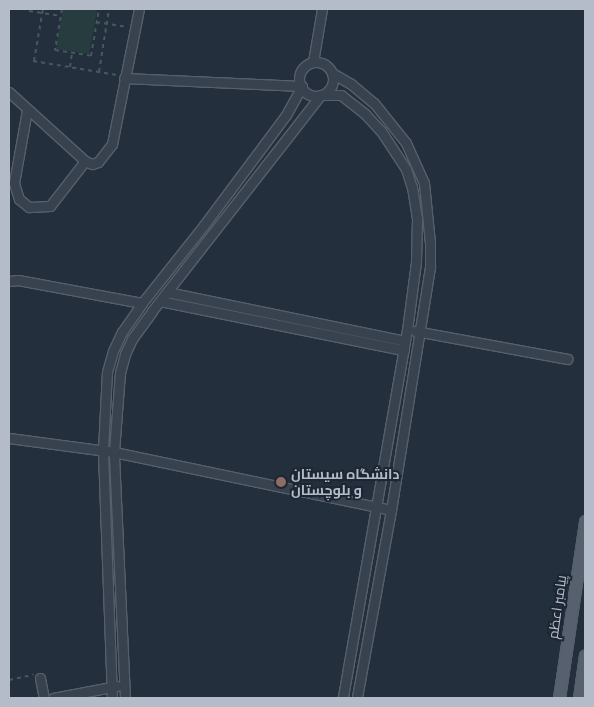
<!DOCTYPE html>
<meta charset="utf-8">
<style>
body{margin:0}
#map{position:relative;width:594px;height:707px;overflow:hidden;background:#242f3e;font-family:"Roboto Condensed",Cairo,sans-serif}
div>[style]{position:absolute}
.green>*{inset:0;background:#263c3f}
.path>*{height:2px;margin-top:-1px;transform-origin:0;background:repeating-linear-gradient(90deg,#44595c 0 4px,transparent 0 8px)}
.roads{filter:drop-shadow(1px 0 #565f6c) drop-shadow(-1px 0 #565f6c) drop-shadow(0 1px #565f6c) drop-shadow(0 -1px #565f6c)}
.minor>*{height:9px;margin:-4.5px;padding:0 4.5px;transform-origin:4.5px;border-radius:4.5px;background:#38414e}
.minor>.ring{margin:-4.5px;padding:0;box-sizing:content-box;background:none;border:9px solid #38414e;border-radius:50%}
.major>*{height:11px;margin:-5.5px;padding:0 5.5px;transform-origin:5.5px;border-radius:5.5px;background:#56606e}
.dots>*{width:14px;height:14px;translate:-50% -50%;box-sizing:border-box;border:2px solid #1d2633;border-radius:50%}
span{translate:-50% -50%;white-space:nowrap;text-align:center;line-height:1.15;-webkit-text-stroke:4px #1d2633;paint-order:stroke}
.poi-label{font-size:14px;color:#b4bcc9;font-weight:700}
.left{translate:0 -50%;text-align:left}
.street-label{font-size:14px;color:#b4bcc9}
.frame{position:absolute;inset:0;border:10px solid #b4bcc9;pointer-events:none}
</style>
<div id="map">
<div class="green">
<div style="clip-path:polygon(63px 9px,97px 9px,89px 54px,56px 49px)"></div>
</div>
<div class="path">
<div style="left:62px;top:9px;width:42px;rotate:99.7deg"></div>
<div style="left:55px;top:50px;width:36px;rotate:9deg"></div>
<div style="left:91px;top:56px;width:48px;rotate:-80.3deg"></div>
<div style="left:29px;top:11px;width:31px;rotate:9deg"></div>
<div style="left:96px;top:22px;width:30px;rotate:9deg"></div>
<div style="left:33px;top:61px;width:85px;rotate:9.5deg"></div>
<div style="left:34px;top:61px;width:53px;rotate:-80.2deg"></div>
<div style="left:70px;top:67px;width:14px;rotate:-82deg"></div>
<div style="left:99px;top:72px;width:64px;rotate:-81deg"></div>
<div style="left:9px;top:680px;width:25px;rotate:-12deg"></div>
</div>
<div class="roads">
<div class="minor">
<div style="left:313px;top:62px;width:54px;rotate:-80.4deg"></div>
<div class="ring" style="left:299px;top:62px;width:25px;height:25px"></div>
<div style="left:332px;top:73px;width:22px;rotate:30deg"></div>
<div style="left:351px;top:84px;width:30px;rotate:40deg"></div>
<div style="left:374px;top:103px;width:51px;rotate:51.3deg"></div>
<div style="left:406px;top:143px;width:44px;rotate:65.8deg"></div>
<div style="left:424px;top:183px;width:60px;rotate:84.3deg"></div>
<div style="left:430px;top:243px;width:24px;rotate:90deg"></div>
<div style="left:430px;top:267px;width:246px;rotate:99.1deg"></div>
<div style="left:391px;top:510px;width:191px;rotate:100.3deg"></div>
<div style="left:9px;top:92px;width:103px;rotate:42.2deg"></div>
<div style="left:27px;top:110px;width:74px;rotate:100.1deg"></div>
<div style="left:14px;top:183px;width:17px;rotate:73deg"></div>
<div style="left:19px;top:199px;width:13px;rotate:39deg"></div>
<div style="left:29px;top:207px;width:21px;rotate:-3deg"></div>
<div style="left:50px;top:206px;width:57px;rotate:-52.1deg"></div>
<div style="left:85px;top:161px;width:8px;rotate:23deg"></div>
<div style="left:92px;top:164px;width:6px;rotate:-18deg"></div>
<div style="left:98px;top:162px;width:23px;rotate:-52deg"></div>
<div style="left:112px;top:144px;width:138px;rotate:-78.7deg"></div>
<div style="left:9px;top:281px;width:9px;rotate:-6deg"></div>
<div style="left:18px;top:280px;width:126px;rotate:10.5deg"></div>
<div style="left:167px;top:292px;width:243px;rotate:11.6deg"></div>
<div style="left:160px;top:301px;width:249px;rotate:11.4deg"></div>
<div style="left:415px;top:331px;width:155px;rotate:10.4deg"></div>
<div style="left:9px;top:438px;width:106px;rotate:7.6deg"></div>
<div style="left:114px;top:452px;width:283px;rotate:11.8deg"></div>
<div style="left:40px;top:678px;width:20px;rotate:79deg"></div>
<div style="left:53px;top:698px;width:65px;rotate:-10.6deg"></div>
<div style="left:112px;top:698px;width:248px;rotate:-92.1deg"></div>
<div style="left:103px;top:450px;width:78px;rotate:-87.1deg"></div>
<div style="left:107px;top:372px;width:22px;rotate:-74deg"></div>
<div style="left:113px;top:351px;width:21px;rotate:-65deg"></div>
<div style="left:122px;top:332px;width:35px;rotate:-55deg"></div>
<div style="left:142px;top:303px;width:100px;rotate:-51.5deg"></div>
<div style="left:204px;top:225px;width:137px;rotate:-53.3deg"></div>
<div style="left:286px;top:115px;width:33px;rotate:-61deg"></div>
<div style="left:302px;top:86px;width:178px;rotate:-177.4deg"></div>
<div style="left:125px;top:698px;width:246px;rotate:-92.6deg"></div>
<div style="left:114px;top:452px;width:79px;rotate:-85.7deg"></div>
<div style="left:120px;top:373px;width:20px;rotate:-75deg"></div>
<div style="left:125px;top:354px;width:17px;rotate:-65deg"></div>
<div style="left:132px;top:339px;width:34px;rotate:-54deg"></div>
<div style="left:152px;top:311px;width:274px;rotate:-52deg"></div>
<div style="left:321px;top:95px;width:20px"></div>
<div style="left:341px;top:95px;width:31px;rotate:38deg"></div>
<div style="left:365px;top:114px;width:23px;rotate:47deg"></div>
<div style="left:381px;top:131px;width:45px;rotate:56.7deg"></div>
<div style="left:406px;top:169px;width:19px;rotate:72deg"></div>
<div style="left:412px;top:187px;width:31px;rotate:81deg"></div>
<div style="left:417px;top:218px;width:44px;rotate:91.3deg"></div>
<div style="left:416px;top:262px;width:69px;rotate:97.5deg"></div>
<div style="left:407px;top:330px;width:374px;rotate:99.9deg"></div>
</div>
<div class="major">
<div style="left:559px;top:698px;width:179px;rotate:-81.6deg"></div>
<div style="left:579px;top:698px;width:43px;rotate:-82.1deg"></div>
</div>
</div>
<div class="dots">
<div style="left:281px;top:482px;background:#8d6e63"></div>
</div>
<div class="poi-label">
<span class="left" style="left:291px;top:482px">دانشگاه سیستان<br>و بلوچستان</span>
</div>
<div class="street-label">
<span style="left:557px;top:607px;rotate:-82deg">پیامبر اعظم</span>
</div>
<div class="frame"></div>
</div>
